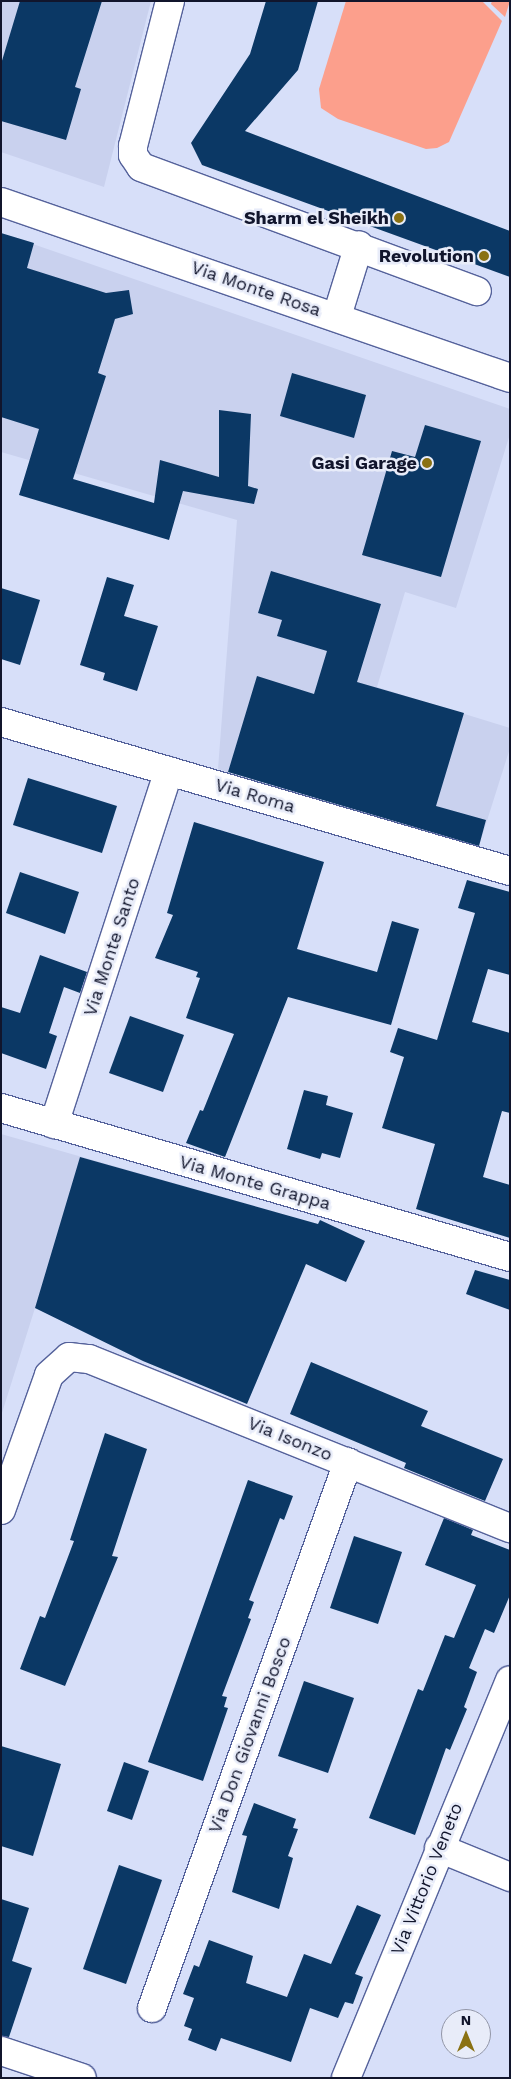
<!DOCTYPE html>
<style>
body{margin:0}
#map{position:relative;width:511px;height:2079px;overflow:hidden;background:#d7dff9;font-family:"Work Sans",sans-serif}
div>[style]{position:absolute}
.built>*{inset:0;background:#c9d1ee}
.green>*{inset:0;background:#fc9f8c}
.building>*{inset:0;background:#0b3865}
.roads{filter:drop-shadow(1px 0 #55629b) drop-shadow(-1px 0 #55629b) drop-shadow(0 1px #55629b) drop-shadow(0 -1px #55629b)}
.minor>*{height:28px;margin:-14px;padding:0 14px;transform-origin:14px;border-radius:14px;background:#fff}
.dots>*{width:14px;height:14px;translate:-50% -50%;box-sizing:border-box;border:2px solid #e8ecf9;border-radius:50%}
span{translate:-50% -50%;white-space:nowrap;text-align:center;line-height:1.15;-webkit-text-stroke:5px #e8ecf9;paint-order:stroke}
.poi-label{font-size:18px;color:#11152c;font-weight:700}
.right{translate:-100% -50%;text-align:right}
.street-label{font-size:18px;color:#11152c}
.frame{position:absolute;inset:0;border:2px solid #11152c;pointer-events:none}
.north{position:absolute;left:441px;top:2009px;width:50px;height:50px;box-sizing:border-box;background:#e8ecf9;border:1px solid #9296a7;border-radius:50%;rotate:0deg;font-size:14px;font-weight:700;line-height:20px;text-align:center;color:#11152c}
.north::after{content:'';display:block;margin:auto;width:18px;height:22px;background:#8a7113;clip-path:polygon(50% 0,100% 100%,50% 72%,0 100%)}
</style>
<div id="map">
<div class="built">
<div style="clip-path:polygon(1px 1px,151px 1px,104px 187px,1px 152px)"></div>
<div style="clip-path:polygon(1px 233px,510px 409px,510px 434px,456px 608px,405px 592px,377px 687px,510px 728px,510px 748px,479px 846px,218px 769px,237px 520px,1px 452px)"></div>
<div style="clip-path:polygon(1px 1134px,276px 1212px,254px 1271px,297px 1285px,247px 1404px,143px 1361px,35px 1308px,1px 1416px)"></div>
</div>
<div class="green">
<div style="clip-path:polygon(346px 1px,482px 1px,502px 21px,449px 142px,437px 148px,426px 149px,338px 119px,321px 108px,319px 89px)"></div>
<div style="clip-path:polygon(492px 1px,510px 1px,505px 17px,491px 4px)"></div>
</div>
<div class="building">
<div style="clip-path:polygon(20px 1px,102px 1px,75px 87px,81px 89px,66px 140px,1px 121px,1px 64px)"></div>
<div style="clip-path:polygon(266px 1px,318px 1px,298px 70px,245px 131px,510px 231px,510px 277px,202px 165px,191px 143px,250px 54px)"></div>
<div style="clip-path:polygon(1px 233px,34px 243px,27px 268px,106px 293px,129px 290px,133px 314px,115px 319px,98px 373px,106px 376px,73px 479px,154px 503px,160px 460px,219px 477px,219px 410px,251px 414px,248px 486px,258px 489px,254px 504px,183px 491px,169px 540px,19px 495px,39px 429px,1px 417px)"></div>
<div style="clip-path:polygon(292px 373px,366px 395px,354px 438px,280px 416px)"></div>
<div style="clip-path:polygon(425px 425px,481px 441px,441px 577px,362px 555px,392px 451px,415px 457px)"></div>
<div style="clip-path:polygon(271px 571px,381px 604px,357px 682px,464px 713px,436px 806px,486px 820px,479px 846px,228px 772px,257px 676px,314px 694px,327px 651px,277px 636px,282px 620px,258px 613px)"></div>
<div style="clip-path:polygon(107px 577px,134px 585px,124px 616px,158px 626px,137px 691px,103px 680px,105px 673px,80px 665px)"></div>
<div style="clip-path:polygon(1px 588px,40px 600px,20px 665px,1px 659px)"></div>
<div style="clip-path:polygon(28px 778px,117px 806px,102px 853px,13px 825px)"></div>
<div style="clip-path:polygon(194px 822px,324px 862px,297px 949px,377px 972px,392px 921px,419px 929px,391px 1025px,288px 997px,225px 1157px,186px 1143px,200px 1110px,203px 1111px,234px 1034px,186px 1018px,200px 978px,196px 977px,198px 972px,155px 958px,173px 915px,167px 913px)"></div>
<div style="clip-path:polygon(20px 872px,79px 892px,65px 934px,6px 913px)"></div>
<div style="clip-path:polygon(467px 880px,510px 892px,510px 975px,488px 969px,472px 1022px,510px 1033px,510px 1113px,502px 1111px,483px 1177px,510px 1185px,510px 1238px,416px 1209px,435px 1144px,382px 1128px,404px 1057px,390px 1052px,398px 1028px,437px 1040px,475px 913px,458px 908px)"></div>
<div style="clip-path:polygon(40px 955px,87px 972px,80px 993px,64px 987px,49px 1033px,57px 1036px,46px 1069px,1px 1053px,1px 1007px,20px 1013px)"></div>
<div style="clip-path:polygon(130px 1016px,184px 1035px,163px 1092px,109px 1073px)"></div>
<div style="clip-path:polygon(304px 1090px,328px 1096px,326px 1105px,353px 1113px,340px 1158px,322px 1153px,320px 1159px,287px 1149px)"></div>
<div style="clip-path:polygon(80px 1157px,318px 1224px,320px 1220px,365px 1241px,346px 1282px,306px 1264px,247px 1404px,143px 1361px,35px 1308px)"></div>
<div style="clip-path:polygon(475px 1270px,510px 1280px,510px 1310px,466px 1294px)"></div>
<div style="clip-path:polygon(311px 1362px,428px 1411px,421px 1426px,503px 1459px,485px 1501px,404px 1468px,406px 1463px,290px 1414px)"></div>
<div style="clip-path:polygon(105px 1433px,147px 1449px,112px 1556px,118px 1557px,65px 1686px,20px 1669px,40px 1616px,45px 1618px,74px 1541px,70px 1540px)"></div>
<div style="clip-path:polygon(248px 1480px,293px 1496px,284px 1520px,280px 1518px,249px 1600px,254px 1602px,248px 1618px,251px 1619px,222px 1696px,227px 1697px,224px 1707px,228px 1708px,203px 1781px,148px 1762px)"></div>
<div style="clip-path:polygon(444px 1518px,473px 1530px,471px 1535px,510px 1550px,510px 1595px,494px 1633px,485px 1629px,469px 1668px,477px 1672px,464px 1707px,467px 1709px,450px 1750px,446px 1748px,415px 1835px,369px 1818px,418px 1689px,423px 1691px,445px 1635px,454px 1638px,476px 1585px,425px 1565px)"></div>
<div style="clip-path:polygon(354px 1536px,402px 1552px,378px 1624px,330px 1608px)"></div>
<div style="clip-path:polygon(304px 1681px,354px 1698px,328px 1773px,278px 1756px)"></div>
<div style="clip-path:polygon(1px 1746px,61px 1764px,33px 1856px,1px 1846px)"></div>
<div style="clip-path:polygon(124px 1762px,149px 1771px,132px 1820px,107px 1811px)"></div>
<div style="clip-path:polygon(254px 1803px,296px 1819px,293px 1828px,298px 1829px,288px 1856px,293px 1858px,279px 1909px,232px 1892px,247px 1836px,242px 1835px)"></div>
<div style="clip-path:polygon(119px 1865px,162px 1880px,126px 1984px,83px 1969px)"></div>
<div style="clip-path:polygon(1px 1899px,29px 1908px,12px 1961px,32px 1968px,9px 2037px,1px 2036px)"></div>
<div style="clip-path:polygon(357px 1905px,381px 1915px,355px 1974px,363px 1977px,353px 2004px,345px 2002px,338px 2018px,310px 2008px,291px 2062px,221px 2038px,216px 2051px,188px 2040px,192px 2029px,184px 2026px,194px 1998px,183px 1994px,194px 1965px,199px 1967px,209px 1940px,253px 1956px,246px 1983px,287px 1997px,304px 1954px,331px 1964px)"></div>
</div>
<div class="roads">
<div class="minor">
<div style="left:170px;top:1px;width:150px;rotate:104.3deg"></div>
<div style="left:133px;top:146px;width:9px;rotate:90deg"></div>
<div style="left:133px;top:155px;width:14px;rotate:56deg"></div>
<div style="left:141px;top:167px;width:358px;rotate:20.3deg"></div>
<div style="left:1px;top:202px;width:539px;rotate:19.07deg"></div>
<div style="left:337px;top:316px;width:74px;rotate:-72.8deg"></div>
<div style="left:1px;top:722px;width:530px;rotate:16.32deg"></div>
<div style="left:1px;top:1108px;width:530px;rotate:16.32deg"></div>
<div style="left:54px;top:1124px;width:371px;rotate:-72deg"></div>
<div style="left:1px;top:1510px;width:143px;rotate:-70.4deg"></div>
<div style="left:49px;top:1375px;width:27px;rotate:-42deg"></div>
<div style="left:69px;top:1357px;width:20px;rotate:6deg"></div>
<div style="left:89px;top:1359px;width:454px;rotate:21.9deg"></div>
<div style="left:439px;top:1848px;width:77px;rotate:22.2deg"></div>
<div style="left:152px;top:2008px;width:580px;rotate:-70.25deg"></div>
<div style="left:1px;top:2051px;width:85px;rotate:18.4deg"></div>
<div style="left:346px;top:2078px;width:430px;rotate:-67.6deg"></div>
</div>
</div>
<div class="dots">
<div style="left:399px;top:218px;background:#8a7113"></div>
<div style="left:484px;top:256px;background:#8a7113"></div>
<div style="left:427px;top:463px;background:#8a7113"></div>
</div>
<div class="poi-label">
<span class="right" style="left:389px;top:218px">Sharm el Sheikh</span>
<span class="right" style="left:474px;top:256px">Revolution</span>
<span class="right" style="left:417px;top:463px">Gasi Garage</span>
</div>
<div class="street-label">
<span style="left:256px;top:289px;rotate:19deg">Via Monte Rosa</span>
<span style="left:255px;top:796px;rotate:16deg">Via Roma</span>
<span style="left:112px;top:947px;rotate:-72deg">Via Monte Santo</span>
<span style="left:255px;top:1183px;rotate:16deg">Via Monte Grappa</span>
<span style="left:290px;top:1439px;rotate:22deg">Via Isonzo</span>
<span style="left:250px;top:1735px;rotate:-70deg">Via Don Giovanni Bosco</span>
<span style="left:427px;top:1879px;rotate:-68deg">Via Vittorio Veneto</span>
</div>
<div class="frame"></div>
<div class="north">N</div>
</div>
